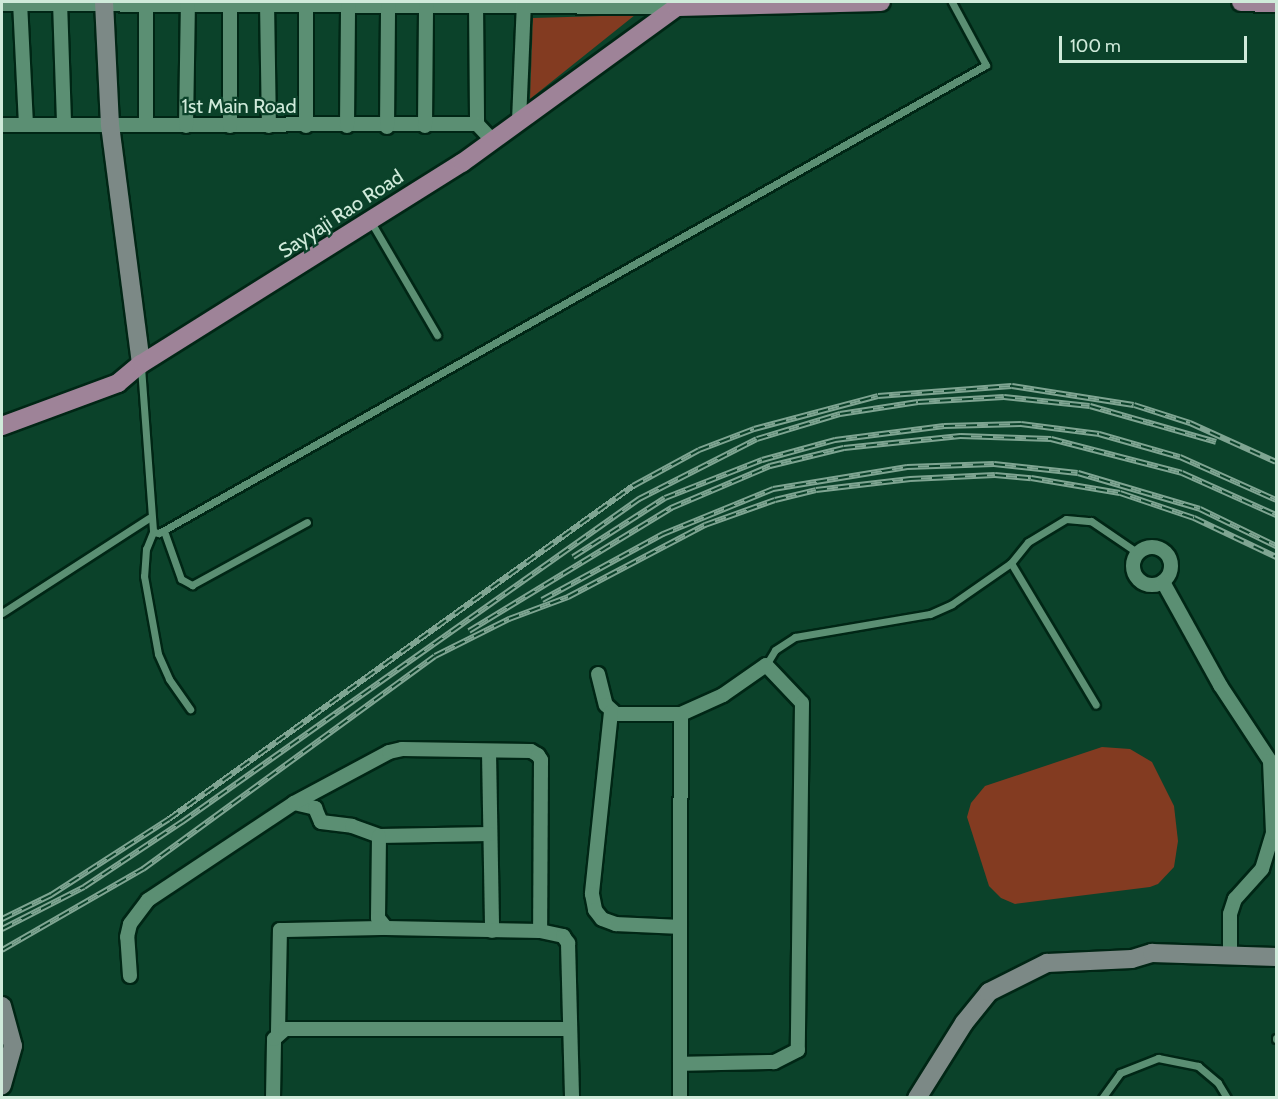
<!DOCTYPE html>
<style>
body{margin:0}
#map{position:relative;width:1278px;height:1099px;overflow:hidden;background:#0b422a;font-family:Cabin,sans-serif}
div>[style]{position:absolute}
.green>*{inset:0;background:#833b21}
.roads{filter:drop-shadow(2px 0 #002615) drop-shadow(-2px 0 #002615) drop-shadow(0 2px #002615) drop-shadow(0 -2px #002615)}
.lane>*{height:7px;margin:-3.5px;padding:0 3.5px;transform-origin:3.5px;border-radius:3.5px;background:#5b8f73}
.street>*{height:14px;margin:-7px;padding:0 7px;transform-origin:7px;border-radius:7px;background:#5b8f73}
.street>.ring{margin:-7px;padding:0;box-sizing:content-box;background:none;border:14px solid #5b8f73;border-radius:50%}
.secondary>*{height:18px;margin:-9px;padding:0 9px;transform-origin:9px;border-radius:9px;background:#7c8986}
.primary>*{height:18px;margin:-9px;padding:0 9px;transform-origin:9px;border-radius:9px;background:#9e8398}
.rail>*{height:6px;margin-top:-3px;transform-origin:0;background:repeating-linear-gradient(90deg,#0b422a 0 11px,#7fa592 0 22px);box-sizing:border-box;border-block:2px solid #7fa592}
span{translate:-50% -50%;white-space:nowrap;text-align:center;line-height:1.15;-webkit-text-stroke:4.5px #0b422a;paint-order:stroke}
.street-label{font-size:20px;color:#cfeada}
.frame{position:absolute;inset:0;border:3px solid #cfeada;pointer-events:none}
.scale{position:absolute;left:1059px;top:36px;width:188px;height:27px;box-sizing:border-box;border:3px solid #cfeada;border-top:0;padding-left:8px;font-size:18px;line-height:21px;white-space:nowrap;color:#cfeada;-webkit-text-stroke:4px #0b422a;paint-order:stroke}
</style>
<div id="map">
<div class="green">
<div style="clip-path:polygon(635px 15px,530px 99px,533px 18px)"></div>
<div style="clip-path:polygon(1102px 747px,1130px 749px,1152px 762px,1174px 806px,1178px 841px,1174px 867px,1158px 884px,1150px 887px,1015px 904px,1001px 898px,989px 886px,967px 817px,971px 803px,985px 786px)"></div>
</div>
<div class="roads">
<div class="lane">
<div style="left:371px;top:222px;width:131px;rotate:59.7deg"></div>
<div style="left:141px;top:367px;width:165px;rotate:85.8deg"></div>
<div style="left:153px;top:532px;width:18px;rotate:112deg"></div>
<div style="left:146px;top:549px;width:27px;rotate:94deg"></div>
<div style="left:144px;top:576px;width:79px;rotate:79.8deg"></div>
<div style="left:158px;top:654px;width:27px;rotate:66deg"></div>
<div style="left:169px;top:679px;width:37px;rotate:55deg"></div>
<div style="left:164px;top:531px;width:51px;rotate:70.5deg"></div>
<div style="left:181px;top:579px;width:13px;rotate:29deg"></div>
<div style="left:192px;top:585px;width:131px;rotate:-28.7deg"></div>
<div style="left:153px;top:532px;width:6px;rotate:9deg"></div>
<div style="left:159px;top:533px;width:950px;rotate:-29.51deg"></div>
<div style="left:986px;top:65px;width:72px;rotate:-118.4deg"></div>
<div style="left:1011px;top:563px;width:165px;rotate:59.1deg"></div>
<div style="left:2px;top:613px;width:175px;rotate:-32.9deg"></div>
<div style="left:766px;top:665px;width:17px;rotate:-59deg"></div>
<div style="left:775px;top:650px;width:24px;rotate:-33deg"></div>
<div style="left:795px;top:637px;width:137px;rotate:-9.7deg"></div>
<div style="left:930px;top:614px;width:24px;rotate:-24deg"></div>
<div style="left:952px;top:604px;width:72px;rotate:-34.8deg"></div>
<div style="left:1011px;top:563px;width:27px;rotate:-51deg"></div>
<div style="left:1028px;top:542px;width:44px;rotate:-31.2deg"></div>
<div style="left:1066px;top:519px;width:25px;rotate:5deg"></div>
<div style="left:1091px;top:521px;width:57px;rotate:34.2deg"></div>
<div style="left:1276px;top:1038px;width:1px;rotate:90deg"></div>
<div style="left:1102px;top:1098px;width:31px;rotate:-54deg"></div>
<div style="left:1120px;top:1073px;width:41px;rotate:-21.5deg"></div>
<div style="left:1158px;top:1058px;width:41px;rotate:11.3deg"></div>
<div style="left:1198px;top:1066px;width:26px;rotate:40deg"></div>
<div style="left:1218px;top:1083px;width:17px;rotate:59deg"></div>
</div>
<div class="street">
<div style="left:20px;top:2px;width:123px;rotate:87.2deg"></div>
<div style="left:60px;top:2px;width:123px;rotate:88.1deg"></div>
<div style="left:146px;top:2px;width:123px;rotate:90deg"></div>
<div style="left:267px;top:2px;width:124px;rotate:89.1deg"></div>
<div style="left:306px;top:2px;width:124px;rotate:90deg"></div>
<div style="left:476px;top:2px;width:122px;rotate:89.5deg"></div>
<div style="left:477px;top:124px;width:22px;rotate:47deg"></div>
<div style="left:2px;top:4px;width:675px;rotate:0.25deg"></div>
<div style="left:519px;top:121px;width:119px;rotate:-87.6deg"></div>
<div style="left:2px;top:125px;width:475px;rotate:-0.1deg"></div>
<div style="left:186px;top:126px;width:124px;rotate:-89.1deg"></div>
<div style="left:230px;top:126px;width:124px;rotate:-90deg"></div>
<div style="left:347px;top:126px;width:124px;rotate:-89.5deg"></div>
<div style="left:425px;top:126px;width:124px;rotate:-89.5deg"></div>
<div style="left:387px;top:127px;width:125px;rotate:-89.5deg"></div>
<div class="ring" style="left:1133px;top:547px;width:24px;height:24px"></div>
<div style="left:1163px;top:582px;width:118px;rotate:61deg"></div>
<div style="left:1220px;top:685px;width:102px;rotate:56.6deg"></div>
<div style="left:598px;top:674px;width:32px;rotate:76deg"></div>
<div style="left:606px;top:705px;width:13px;rotate:42deg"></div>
<div style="left:616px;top:714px;width:65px"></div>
<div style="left:681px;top:714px;width:46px;rotate:-24.3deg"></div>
<div style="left:723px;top:695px;width:52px;rotate:-34.9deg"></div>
<div style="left:766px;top:665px;width:52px;rotate:46.5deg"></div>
<div style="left:802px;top:703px;width:347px;rotate:90.7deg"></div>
<div style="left:798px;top:1050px;width:27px;rotate:153deg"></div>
<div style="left:774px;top:1062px;width:94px;rotate:178.8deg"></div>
<div style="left:611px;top:712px;width:183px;rotate:96deg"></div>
<div style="left:592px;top:894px;width:16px;rotate:79deg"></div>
<div style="left:595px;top:910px;width:11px;rotate:52deg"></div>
<div style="left:602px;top:919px;width:15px;rotate:20deg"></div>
<div style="left:616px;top:924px;width:64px;rotate:2.7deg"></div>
<div style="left:489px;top:752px;width:179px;rotate:89deg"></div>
<div style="left:294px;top:803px;width:22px;rotate:13deg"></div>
<div style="left:315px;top:808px;width:15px;rotate:67deg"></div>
<div style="left:321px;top:822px;width:31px;rotate:7deg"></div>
<div style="left:352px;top:826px;width:29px;rotate:20deg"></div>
<div style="left:379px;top:836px;width:111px;rotate:-1deg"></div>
<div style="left:379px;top:836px;width:82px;rotate:90.7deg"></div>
<div style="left:378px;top:918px;width:13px;rotate:51deg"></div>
<div style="left:386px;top:928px;width:154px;rotate:1.1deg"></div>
<div style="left:540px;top:931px;width:24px;rotate:12deg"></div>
<div style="left:563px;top:936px;width:9px;rotate:54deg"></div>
<div style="left:568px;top:943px;width:155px;rotate:88.5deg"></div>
<div style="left:1230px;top:955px;width:41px;rotate:-90deg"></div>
<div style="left:1230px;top:914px;width:16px;rotate:-72deg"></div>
<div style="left:1235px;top:899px;width:40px;rotate:-48deg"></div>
<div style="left:1262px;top:869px;width:38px;rotate:-73deg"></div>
<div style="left:1273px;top:833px;width:72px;rotate:-92.4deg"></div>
<div style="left:130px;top:976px;width:39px;rotate:-94deg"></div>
<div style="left:127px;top:937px;width:13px;rotate:-77deg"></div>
<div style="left:130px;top:924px;width:30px;rotate:-53deg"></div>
<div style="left:148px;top:900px;width:175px;rotate:-33.6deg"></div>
<div style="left:294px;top:803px;width:108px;rotate:-28.2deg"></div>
<div style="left:389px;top:752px;width:13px;rotate:-13deg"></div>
<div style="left:402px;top:749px;width:129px;rotate:0.9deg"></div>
<div style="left:531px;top:751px;width:8px;rotate:30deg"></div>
<div style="left:538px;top:755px;width:6px;rotate:59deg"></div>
<div style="left:541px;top:760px;width:171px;rotate:90.3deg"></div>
<div style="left:278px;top:1032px;width:102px;rotate:-88.9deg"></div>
<div style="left:280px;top:930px;width:106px;rotate:-1.1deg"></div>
<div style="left:273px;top:1098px;width:59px;rotate:-89deg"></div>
<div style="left:274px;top:1039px;width:15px;rotate:-42deg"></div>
<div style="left:285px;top:1029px;width:285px"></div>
<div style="left:680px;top:1098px;width:384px;rotate:-89.9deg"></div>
</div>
<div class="secondary">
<div style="left:104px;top:2px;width:123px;rotate:87.2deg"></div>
<div style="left:110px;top:125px;width:241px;rotate:82.6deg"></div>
<div style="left:2px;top:1006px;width:41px;rotate:74.6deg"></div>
<div style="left:13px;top:1046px;width:41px;rotate:105.8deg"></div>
<div style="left:917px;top:1098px;width:89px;rotate:-57.9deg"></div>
<div style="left:964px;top:1023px;width:40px;rotate:-51deg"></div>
<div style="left:989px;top:992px;width:65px;rotate:-26.6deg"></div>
<div style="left:1047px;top:963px;width:85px;rotate:-2.7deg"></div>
<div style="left:1132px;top:959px;width:21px;rotate:-17deg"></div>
<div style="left:1152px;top:953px;width:124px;rotate:1.8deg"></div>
</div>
<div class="primary">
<div style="left:1241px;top:2px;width:35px;rotate:2deg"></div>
<div style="left:2px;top:426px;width:124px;rotate:-20.3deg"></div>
<div style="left:118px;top:383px;width:30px;rotate:-40deg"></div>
<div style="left:141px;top:364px;width:379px;rotate:-32.1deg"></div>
<div style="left:462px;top:163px;width:266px;rotate:-36deg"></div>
<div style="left:677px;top:7px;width:204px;rotate:-1.4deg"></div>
</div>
</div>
<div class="rail">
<div style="left:573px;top:557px;width:109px;rotate:-32.7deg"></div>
<div style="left:665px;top:498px;width:104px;rotate:-21.4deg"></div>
<div style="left:762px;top:460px;width:76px;rotate:-15.3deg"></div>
<div style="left:835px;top:440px;width:110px;rotate:-7.3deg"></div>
<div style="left:944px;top:426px;width:77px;rotate:-1.5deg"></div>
<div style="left:1021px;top:424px;width:79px;rotate:7.3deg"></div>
<div style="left:1099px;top:434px;width:84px;rotate:15.9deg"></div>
<div style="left:1180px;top:457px;width:105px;rotate:24.1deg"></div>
<div style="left:542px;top:600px;width:138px;rotate:-28.6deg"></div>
<div style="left:663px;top:534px;width:119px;rotate:-22.2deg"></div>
<div style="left:773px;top:489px;width:136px;rotate:-9.3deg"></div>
<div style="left:907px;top:467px;width:87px;rotate:-2deg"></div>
<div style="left:994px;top:464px;width:84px;rotate:6.1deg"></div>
<div style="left:1078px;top:473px;width:127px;rotate:16.4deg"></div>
<div style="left:1200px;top:509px;width:85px;rotate:26deg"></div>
<div style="left:469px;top:631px;width:237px;rotate:-31.3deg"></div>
<div style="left:671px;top:508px;width:108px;rotate:-23deg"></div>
<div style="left:770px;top:466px;width:76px;rotate:-13.7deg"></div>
<div style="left:844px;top:448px;width:117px;rotate:-5.9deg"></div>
<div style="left:960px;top:436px;width:91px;rotate:1.9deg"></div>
<div style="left:1051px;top:439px;width:135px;rotate:14.5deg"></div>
<div style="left:1182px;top:473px;width:103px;rotate:24.1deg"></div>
<div style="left:2px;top:919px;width:55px;rotate:-26.1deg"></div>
<div style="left:51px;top:895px;width:140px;rotate:-32.8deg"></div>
<div style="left:169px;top:819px;width:571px;rotate:-35.67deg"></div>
<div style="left:633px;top:486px;width:75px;rotate:-28.6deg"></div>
<div style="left:699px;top:450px;width:59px;rotate:-20.9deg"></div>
<div style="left:754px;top:429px;width:128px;rotate:-14.9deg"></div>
<div style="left:878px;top:396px;width:134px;rotate:-4.3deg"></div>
<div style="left:1012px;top:386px;width:123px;rotate:8.9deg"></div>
<div style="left:1134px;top:405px;width:59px;rotate:17.8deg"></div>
<div style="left:1190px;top:423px;width:94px;rotate:24.4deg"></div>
<div style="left:2px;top:929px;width:92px;rotate:-27.1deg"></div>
<div style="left:84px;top:887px;width:118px;rotate:-33.6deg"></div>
<div style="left:182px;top:822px;width:560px;rotate:-35.25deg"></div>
<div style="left:639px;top:499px;width:132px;rotate:-27deg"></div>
<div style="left:757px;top:439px;width:87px;rotate:-16.8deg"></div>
<div style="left:840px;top:414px;width:79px;rotate:-8.7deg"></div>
<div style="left:918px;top:402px;width:86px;rotate:-3.3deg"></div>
<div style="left:1004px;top:397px;width:86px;rotate:6deg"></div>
<div style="left:1090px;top:406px;width:131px;rotate:15.9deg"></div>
<div style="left:2px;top:950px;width:163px;rotate:-29.9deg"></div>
<div style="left:143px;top:869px;width:361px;rotate:-36.1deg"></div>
<div style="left:435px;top:656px;width:83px;rotate:-26.6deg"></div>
<div style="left:509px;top:619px;width:63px;rotate:-20.4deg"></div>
<div style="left:568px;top:597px;width:155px;rotate:-27.7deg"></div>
<div style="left:705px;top:525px;width:74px;rotate:-19.7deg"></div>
<div style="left:775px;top:500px;width:42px;rotate:-13.7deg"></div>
<div style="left:816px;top:490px;width:95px;rotate:-6.7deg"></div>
<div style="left:910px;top:479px;width:85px;rotate:-2.7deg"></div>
<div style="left:995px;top:475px;width:36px;rotate:5deg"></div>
<div style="left:1031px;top:478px;width:90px;rotate:9.6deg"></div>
<div style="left:1120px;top:493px;width:78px;rotate:18.7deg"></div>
<div style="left:1194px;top:518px;width:91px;rotate:25.4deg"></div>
</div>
<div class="street-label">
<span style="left:239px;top:106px">1st Main Road</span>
<span style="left:341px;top:214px;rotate:-33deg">Sayyaji Rao Road</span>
</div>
<div class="frame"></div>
<div class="scale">100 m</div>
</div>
